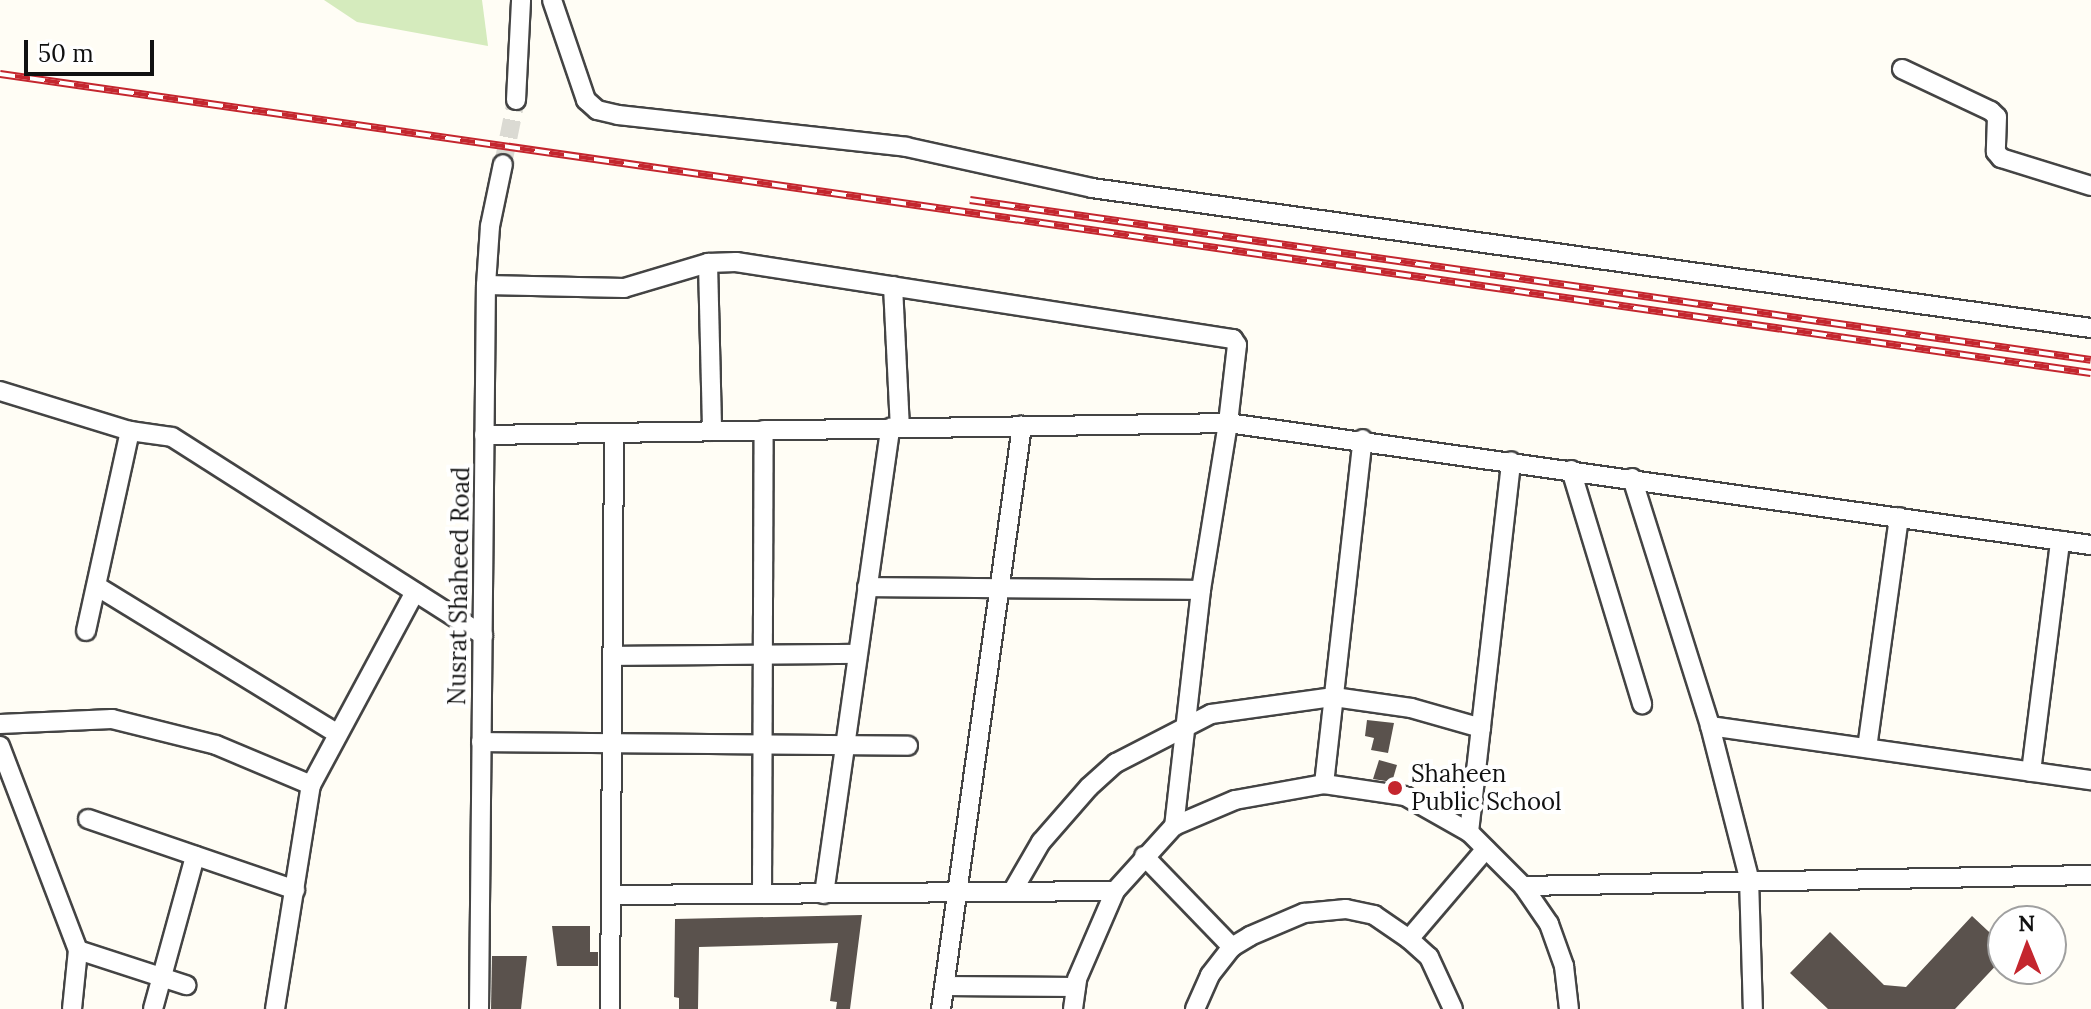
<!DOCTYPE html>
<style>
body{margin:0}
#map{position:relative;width:2091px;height:1009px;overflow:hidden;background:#fffdf5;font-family:Lora,serif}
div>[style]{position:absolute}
.green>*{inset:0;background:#d5ebbd}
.building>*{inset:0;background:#5a524d}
.minor-tunnel>*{height:18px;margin-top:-9px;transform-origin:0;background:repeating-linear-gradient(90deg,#dbdad3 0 18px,transparent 0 27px)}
.roads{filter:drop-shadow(2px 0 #444) drop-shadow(-2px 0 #444) drop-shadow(0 2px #444) drop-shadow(0 -2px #444)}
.minor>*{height:18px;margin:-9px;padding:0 9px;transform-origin:9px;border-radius:9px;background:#fff}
.rail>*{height:8px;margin-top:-4px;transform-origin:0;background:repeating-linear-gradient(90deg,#fff 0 15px,#c4262e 0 30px);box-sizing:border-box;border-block:2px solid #c4262e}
.dots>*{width:22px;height:22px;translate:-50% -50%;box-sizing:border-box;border:4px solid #fff;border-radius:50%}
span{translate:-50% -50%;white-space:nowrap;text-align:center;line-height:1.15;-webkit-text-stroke:8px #fff;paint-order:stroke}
.street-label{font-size:24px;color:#111}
.poi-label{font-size:24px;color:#111}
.left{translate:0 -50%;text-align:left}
.north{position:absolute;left:1987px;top:905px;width:80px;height:80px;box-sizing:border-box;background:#fff;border:2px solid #a0a0a0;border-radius:50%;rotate:359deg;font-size:22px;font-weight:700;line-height:32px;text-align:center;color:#111}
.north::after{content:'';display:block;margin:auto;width:28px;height:36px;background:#c4262e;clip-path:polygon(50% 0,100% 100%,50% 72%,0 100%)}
.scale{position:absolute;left:24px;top:40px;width:130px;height:36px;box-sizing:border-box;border:4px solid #111;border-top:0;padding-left:10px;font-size:24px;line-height:28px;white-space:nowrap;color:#111;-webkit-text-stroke:6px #fff;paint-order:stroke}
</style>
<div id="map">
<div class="green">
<div style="clip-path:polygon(324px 0,482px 0,488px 46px,357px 22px)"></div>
</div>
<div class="building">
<div style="clip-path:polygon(1367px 720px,1394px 723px,1388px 753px,1371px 750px,1374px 738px,1365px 736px)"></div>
<div style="clip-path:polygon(1379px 760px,1397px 765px,1392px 782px,1373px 779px)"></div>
<div style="clip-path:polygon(862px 915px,850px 1009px,836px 1009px,837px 1002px,830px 1001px,838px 943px,699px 947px,698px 1009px,679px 1009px,679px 998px,674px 997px,675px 919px)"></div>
<div style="clip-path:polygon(1972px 916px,2003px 945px,2003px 958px,1955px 1009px,1828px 1009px,1790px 973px,1830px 932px,1884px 985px,1906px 987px)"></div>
<div style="clip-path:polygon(552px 926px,590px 926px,590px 952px,598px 952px,598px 966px,557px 966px)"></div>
<div style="clip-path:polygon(492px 956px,527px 956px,521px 1009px,491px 1009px)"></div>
</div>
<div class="minor-tunnel">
<div style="left:503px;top:164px;width:65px;rotate:-78.5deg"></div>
</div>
<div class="roads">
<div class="minor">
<div style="left:552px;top:0;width:106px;rotate:71.2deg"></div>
<div style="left:586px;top:100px;width:15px;rotate:42deg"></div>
<div style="left:597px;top:110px;width:22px;rotate:13deg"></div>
<div style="left:618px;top:115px;width:290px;rotate:6.3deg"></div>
<div style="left:906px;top:147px;width:190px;rotate:12.4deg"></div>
<div style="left:1092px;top:188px;width:1009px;rotate:7.98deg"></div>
<div style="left:1902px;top:69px;width:98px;rotate:25.3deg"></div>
<div style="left:1991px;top:111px;width:8px;rotate:45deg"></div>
<div style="left:1997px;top:117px;width:35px;rotate:92deg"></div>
<div style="left:1996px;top:152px;width:8px;rotate:50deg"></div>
<div style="left:2001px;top:158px;width:94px;rotate:17.3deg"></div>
<div style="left:516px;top:100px;width:100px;rotate:-87.1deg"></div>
<div style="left:708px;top:263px;width:168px;rotate:88.6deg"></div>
<div style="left:486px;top:285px;width:138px;rotate:1.2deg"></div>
<div style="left:624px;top:288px;width:88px;rotate:-16.6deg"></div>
<div style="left:708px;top:263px;width:28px;rotate:-2deg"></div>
<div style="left:736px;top:262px;width:503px;rotate:8.81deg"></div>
<div style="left:1233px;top:339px;width:7px;rotate:56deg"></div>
<div style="left:1237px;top:345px;width:79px;rotate:96.6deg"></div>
<div style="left:1228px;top:423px;width:169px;rotate:99.2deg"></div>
<div style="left:1201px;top:590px;width:238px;rotate:96.5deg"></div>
<div style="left:893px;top:286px;width:142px;rotate:87.2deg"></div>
<div style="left:0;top:391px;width:136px;rotate:17.1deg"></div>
<div style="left:130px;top:431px;width:42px;rotate:8.1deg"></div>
<div style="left:172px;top:437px;width:369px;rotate:32.5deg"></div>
<div style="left:484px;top:435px;width:744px;rotate:-0.92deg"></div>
<div style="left:1228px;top:423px;width:872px;rotate:8.05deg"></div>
<div style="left:1571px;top:470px;width:245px;rotate:73.1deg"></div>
<div style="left:1632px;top:478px;width:260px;rotate:72.5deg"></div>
<div style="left:1710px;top:726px;width:157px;rotate:75.6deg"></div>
<div style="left:1749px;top:878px;width:131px;rotate:88.3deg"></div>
<div style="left:98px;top:587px;width:281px;rotate:31.5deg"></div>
<div style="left:867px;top:587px;width:334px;rotate:0.5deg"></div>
<div style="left:86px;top:631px;width:205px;rotate:-77.6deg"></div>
<div style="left:612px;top:656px;width:245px;rotate:-0.5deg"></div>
<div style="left:0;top:724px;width:112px;rotate:-2.6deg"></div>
<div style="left:112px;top:719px;width:107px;rotate:14deg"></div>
<div style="left:216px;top:745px;width:103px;rotate:22.8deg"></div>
<div style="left:1710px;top:726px;width:385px;rotate:8.1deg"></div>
<div style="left:481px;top:742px;width:427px;rotate:0.5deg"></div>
<div style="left:0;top:746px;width:218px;rotate:69.1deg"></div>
<div style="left:78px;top:950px;width:59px;rotate:95.8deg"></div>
<div style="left:1867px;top:748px;width:233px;rotate:-82.1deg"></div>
<div style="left:2031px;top:772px;width:233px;rotate:-82.8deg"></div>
<div style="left:1324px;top:784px;width:347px;rotate:-83.6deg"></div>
<div style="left:88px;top:819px;width:219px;rotate:18.9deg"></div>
<div style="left:1469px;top:832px;width:373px;rotate:-83.5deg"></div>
<div style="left:1144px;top:856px;width:127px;rotate:46deg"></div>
<div style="left:1523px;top:886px;width:568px;rotate:-1.11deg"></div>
<div style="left:1012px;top:892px;width:58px;rotate:-59.9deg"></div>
<div style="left:1041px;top:842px;width:73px;rotate:-48.9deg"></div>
<div style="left:1089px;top:787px;width:36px;rotate:-42deg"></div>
<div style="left:1116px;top:763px;width:107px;rotate:-27.3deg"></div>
<div style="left:1211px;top:714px;width:124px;rotate:-7.9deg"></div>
<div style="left:1334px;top:697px;width:78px;rotate:8.1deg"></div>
<div style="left:1411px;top:708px;width:73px;rotate:15.9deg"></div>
<div style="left:762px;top:894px;width:464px;rotate:-89.8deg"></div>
<div style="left:824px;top:894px;width:471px;rotate:-81.9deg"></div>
<div style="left:611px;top:895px;width:504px;rotate:-0.45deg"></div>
<div style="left:1409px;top:939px;width:118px;rotate:-49.5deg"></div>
<div style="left:78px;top:950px;width:114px;rotate:18deg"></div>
<div style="left:944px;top:986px;width:132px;rotate:0.4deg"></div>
<div style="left:153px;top:1009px;width:159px;rotate:-74.6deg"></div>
<div style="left:275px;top:1009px;width:227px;rotate:-80.9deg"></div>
<div style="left:311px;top:785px;width:219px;rotate:-61.7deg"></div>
<div style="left:479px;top:1009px;width:724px;rotate:-89.45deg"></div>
<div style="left:486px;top:285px;width:59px;rotate:-86.1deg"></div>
<div style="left:490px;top:226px;width:63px;rotate:-78.2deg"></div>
<div style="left:610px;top:1009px;width:576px;rotate:-89.6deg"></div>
<div style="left:941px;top:1009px;width:589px;rotate:-82.09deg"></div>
<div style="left:1073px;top:1009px;width:30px;rotate:-82deg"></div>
<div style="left:1077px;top:979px;width:96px;rotate:-66.6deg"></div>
<div style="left:1115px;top:891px;width:88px;rotate:-47.8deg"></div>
<div style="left:1174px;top:826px;width:66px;rotate:-23.1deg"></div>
<div style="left:1235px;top:800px;width:90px;rotate:-10.2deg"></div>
<div style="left:1324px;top:784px;width:82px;rotate:8.4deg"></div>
<div style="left:1405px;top:796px;width:73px;rotate:29.4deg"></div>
<div style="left:1469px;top:832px;width:76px;rotate:45deg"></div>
<div style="left:1523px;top:886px;width:46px;rotate:55.6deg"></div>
<div style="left:1549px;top:924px;width:45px;rotate:70.3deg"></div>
<div style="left:1564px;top:966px;width:43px;rotate:83.4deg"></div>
<div style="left:1195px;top:1009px;width:37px;rotate:-66deg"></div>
<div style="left:1210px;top:975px;width:36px;rotate:-52deg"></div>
<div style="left:1232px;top:947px;width:21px;rotate:-31deg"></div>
<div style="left:1250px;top:936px;width:59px;rotate:-23.1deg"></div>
<div style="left:1304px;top:913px;width:42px;rotate:-5.4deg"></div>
<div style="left:1346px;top:909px;width:29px;rotate:12deg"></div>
<div style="left:1374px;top:915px;width:42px;rotate:34.4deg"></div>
<div style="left:1409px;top:939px;width:27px;rotate:42deg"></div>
<div style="left:1429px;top:957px;width:57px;rotate:65.2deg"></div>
</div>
</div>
<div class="rail">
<div style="left:0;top:74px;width:2112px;rotate:8.14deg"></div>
<div style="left:970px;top:200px;width:1132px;rotate:8.12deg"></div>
</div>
<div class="dots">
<div style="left:1395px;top:788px;background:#c4262e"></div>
</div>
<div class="street-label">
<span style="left:459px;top:586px;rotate:-89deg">Nusrat Shaheed Road</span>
</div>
<div class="poi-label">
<span class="left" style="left:1411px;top:788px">Shaheen<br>Public School</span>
</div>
<div class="north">N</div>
<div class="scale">50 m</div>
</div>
